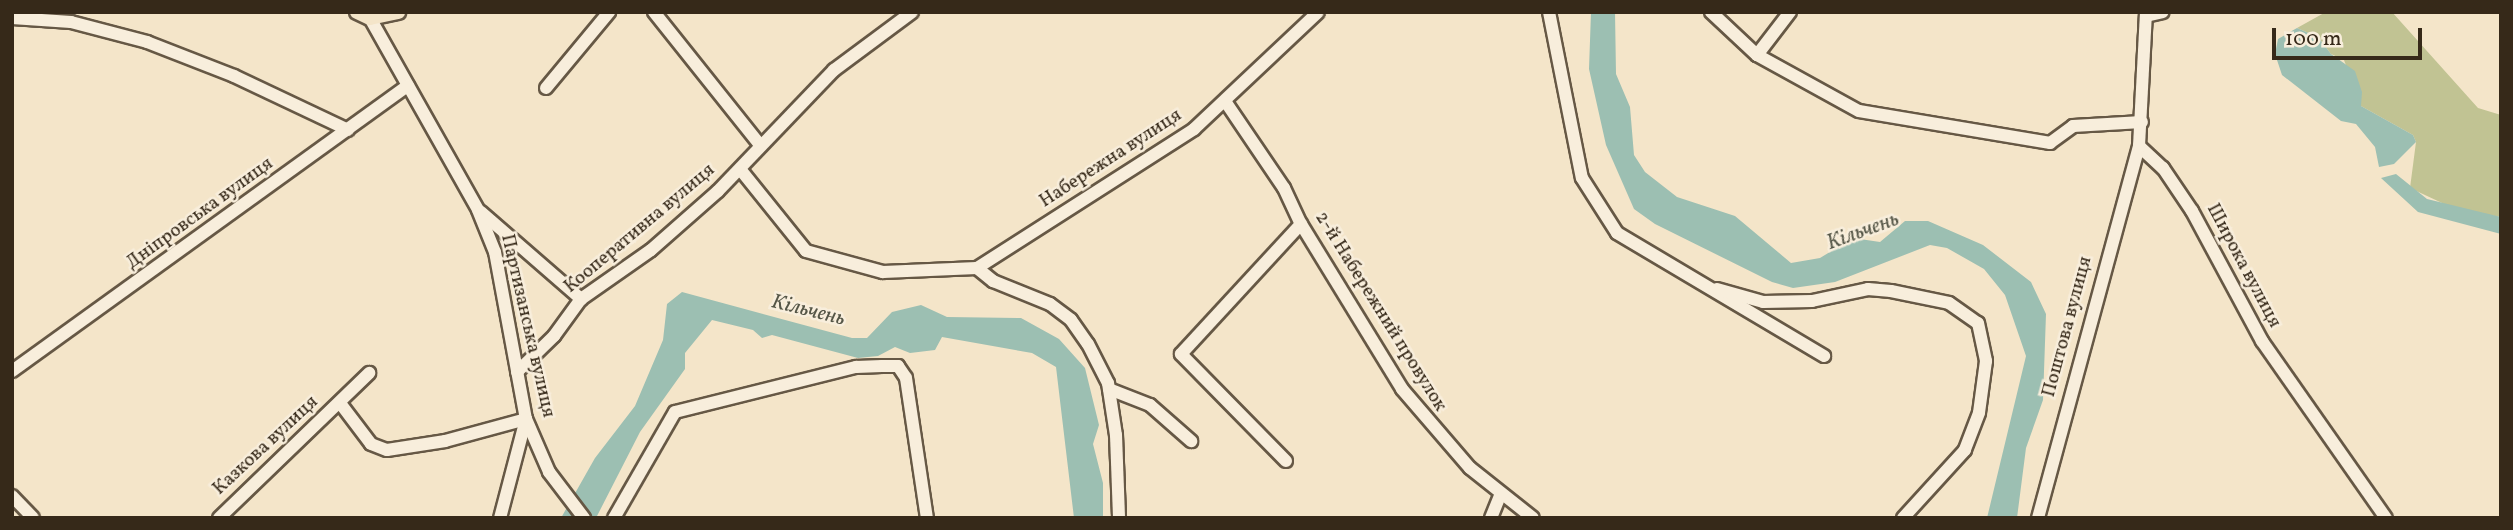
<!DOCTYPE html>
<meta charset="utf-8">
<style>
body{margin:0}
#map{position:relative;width:2513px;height:530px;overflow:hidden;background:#f4e5c9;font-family:Vollkorn,serif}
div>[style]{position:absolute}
.green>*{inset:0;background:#c1c393}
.water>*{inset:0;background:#9cbfb2}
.roads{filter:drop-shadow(2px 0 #665845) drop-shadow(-2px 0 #665845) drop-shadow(0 2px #665845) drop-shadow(0 -2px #665845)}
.minor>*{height:12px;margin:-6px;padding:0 6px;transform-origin:6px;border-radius:6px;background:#f8eedc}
.major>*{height:14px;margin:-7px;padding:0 7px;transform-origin:7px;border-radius:7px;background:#f4e5c9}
span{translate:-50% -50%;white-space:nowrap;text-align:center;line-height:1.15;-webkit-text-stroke:5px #f8eedc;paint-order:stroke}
.street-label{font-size:19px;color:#362919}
.water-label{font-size:21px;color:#555647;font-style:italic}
.frame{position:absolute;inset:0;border:14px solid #362919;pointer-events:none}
.scale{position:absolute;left:2272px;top:28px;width:150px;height:32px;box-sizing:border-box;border:4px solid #362919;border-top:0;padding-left:9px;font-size:21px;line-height:24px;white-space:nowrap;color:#362919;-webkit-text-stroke:5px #f8eedc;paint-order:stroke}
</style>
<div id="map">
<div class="green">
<div style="clip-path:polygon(2392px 12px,2478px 108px,2501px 115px,2501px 217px,2457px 210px,2410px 188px,2416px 142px,2413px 135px,2361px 106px,2344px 60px,2331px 54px,2318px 37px,2297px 28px,2324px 13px)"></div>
</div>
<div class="water">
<div style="clip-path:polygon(1591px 12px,1615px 12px,1616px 74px,1630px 107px,1634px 155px,1645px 172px,1677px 197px,1735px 216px,1791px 263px,1820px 258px,1853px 238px,1880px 242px,1905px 221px,1928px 221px,1983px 245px,2031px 282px,2046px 314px,2043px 400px,2026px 448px,2017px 518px,1987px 518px,2026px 356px,2005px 295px,1984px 269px,1947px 248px,1930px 245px,1835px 282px,1793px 288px,1772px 282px,1655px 224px,1634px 209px,1606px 145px,1589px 69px)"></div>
<div style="clip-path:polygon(2297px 28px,2318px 37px,2331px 54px,2355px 71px,2362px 92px,2361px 106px,2413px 135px,2416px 142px,2394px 164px,2379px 167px,2375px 147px,2356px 124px,2341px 121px,2282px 75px,2275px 54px,2278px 39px)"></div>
<div style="clip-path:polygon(2396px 174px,2427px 199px,2501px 217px,2501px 234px,2418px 212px,2381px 178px)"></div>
<div style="clip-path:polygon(682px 292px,852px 338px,867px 338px,892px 312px,921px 305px,947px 317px,1021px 318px,1059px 339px,1085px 368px,1099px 425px,1093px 444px,1103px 483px,1103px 518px,1074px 518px,1056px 367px,1032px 353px,942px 337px,935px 350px,910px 353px,895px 347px,878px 356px,858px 358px,772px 335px,762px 338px,753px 330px,712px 320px,685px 353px,685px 369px,640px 432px,596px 518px,561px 518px,595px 458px,635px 406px,663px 340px,667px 304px)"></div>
</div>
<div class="roads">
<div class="minor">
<div style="left:654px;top:12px;width:171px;rotate:51.4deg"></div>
<div style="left:1549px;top:12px;width:169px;rotate:78.8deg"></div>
<div style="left:1582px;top:178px;width:65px;rotate:57.5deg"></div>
<div style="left:1617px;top:233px;width:241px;rotate:30.7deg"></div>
<div style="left:1711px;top:12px;width:63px;rotate:43.1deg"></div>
<div style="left:1757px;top:55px;width:116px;rotate:28.8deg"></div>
<div style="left:1859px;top:111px;width:194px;rotate:9.5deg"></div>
<div style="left:2050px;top:143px;width:29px;rotate:-36deg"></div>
<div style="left:2073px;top:126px;width:69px;rotate:-3.3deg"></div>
<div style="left:2146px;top:16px;width:17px;rotate:-13deg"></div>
<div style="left:12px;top:18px;width:59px;rotate:3.9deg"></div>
<div style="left:71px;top:22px;width:79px;rotate:14.7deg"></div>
<div style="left:147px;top:42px;width:93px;rotate:21.3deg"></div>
<div style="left:234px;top:76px;width:126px;rotate:25.3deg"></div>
<div style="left:370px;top:18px;width:220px;rotate:60.6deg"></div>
<div style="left:478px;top:210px;width:45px;rotate:68deg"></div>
<div style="left:495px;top:252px;width:170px;rotate:79.5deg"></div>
<div style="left:526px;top:419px;width:58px;rotate:66.5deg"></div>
<div style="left:549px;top:472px;width:58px;rotate:52.7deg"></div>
<div style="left:1757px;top:55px;width:54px;rotate:-52.5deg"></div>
<div style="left:546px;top:88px;width:99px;rotate:-50.3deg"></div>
<div style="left:1225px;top:101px;width:105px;rotate:55.9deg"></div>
<div style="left:1284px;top:188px;width:40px;rotate:65deg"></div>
<div style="left:1301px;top:224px;width:193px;rotate:58.5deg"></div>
<div style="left:1402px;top:389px;width:104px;rotate:49.3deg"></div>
<div style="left:1470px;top:468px;width:80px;rotate:38.4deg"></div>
<div style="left:2139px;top:146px;width:33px;rotate:43deg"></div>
<div style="left:2163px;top:168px;width:52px;rotate:56deg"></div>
<div style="left:2192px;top:211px;width:148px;rotate:61.7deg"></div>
<div style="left:2262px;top:341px;width:216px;rotate:55deg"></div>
<div style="left:740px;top:169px;width:105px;rotate:51.2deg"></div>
<div style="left:806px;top:251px;width:80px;rotate:15.3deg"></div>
<div style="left:883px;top:272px;width:94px;rotate:-2.4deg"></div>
<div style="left:977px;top:268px;width:258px;rotate:-32.6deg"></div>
<div style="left:1194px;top:129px;width:170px;rotate:-43.3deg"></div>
<div style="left:481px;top:212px;width:133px;rotate:41deg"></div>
<div style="left:977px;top:268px;width:21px;rotate:39deg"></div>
<div style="left:993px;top:281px;width:61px;rotate:22deg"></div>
<div style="left:1050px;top:304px;width:26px;rotate:37deg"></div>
<div style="left:1071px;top:320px;width:29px;rotate:55deg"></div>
<div style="left:1088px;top:344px;width:44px;rotate:62.9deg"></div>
<div style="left:1108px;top:383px;width:53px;rotate:81.3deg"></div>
<div style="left:1116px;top:435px;width:83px;rotate:87.9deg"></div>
<div style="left:1717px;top:289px;width:48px;rotate:15.8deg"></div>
<div style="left:1763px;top:302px;width:49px;rotate:-1.2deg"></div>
<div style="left:1812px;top:301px;width:57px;rotate:-12.1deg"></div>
<div style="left:1868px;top:289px;width:23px;rotate:5deg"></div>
<div style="left:1891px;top:291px;width:59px;rotate:11.7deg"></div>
<div style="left:1949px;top:303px;width:35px;rotate:35deg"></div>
<div style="left:1978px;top:323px;width:39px;rotate:78deg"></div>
<div style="left:1986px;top:361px;width:52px;rotate:97.7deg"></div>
<div style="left:1979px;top:413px;width:40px;rotate:111deg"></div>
<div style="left:1965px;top:450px;width:92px;rotate:132.4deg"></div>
<div style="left:12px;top:371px;width:488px;rotate:-35.8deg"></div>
<div style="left:517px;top:372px;width:52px;rotate:-44.2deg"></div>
<div style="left:554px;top:336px;width:46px;rotate:-53.9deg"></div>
<div style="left:581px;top:299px;width:85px;rotate:-35deg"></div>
<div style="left:651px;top:250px;width:89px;rotate:-41.4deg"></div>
<div style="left:718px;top:191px;width:168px;rotate:-46.2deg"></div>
<div style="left:834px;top:70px;width:97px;rotate:-36.6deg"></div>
<div style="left:1109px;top:389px;width:44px;rotate:21.3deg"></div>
<div style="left:1150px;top:405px;width:55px;rotate:41.3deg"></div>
<div style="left:340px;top:403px;width:51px;rotate:52.9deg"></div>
<div style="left:371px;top:444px;width:17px;rotate:21deg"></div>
<div style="left:387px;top:450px;width:59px;rotate:-8.8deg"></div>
<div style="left:445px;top:441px;width:84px;rotate:-15.2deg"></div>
<div style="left:526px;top:419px;width:102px;rotate:104.7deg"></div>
<div style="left:1286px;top:461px;width:150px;rotate:-134.5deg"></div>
<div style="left:1181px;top:354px;width:177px;rotate:-47.3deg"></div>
<div style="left:12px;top:496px;width:30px;rotate:46deg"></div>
<div style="left:219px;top:518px;width:209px;rotate:-44deg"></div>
<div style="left:614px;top:518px;width:122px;rotate:-60.1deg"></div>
<div style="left:675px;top:412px;width:187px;rotate:-14deg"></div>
<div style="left:856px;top:367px;width:26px;rotate:-2deg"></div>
<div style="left:882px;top:366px;width:16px"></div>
<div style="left:898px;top:366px;width:14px;rotate:56deg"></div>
<div style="left:906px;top:378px;width:142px;rotate:81.5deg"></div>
<div style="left:1491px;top:518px;width:24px;rotate:-68deg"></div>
<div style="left:2038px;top:518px;width:385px;rotate:-74.8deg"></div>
<div style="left:2139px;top:146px;width:134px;rotate:-87deg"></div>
</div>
<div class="major">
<div style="left:357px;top:12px;width:14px;rotate:25deg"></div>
<div style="left:370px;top:18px;width:29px;rotate:-12deg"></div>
</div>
</div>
<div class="street-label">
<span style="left:1111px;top:159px;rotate:-33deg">Набережна вулиця</span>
<span style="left:200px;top:214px;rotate:-36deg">Дніпровська вулиця</span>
<span style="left:640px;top:229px;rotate:-40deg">Кооперативна вулиця</span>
<span style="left:2243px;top:266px;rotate:62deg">Широка вулиця</span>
<span style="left:1380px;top:312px;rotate:58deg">2-й Набережний провулок</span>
<span style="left:527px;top:326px;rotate:77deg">Партизанська вулиця</span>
<span style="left:2068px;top:327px;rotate:-75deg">Поштова вулиця</span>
<span style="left:266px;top:446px;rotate:-43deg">Казкова вулиця</span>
</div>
<div class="water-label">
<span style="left:1863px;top:232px;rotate:-20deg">Кільчень</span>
<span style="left:808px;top:311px;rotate:14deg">Кільчень</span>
</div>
<div class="frame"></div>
<div class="scale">100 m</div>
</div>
